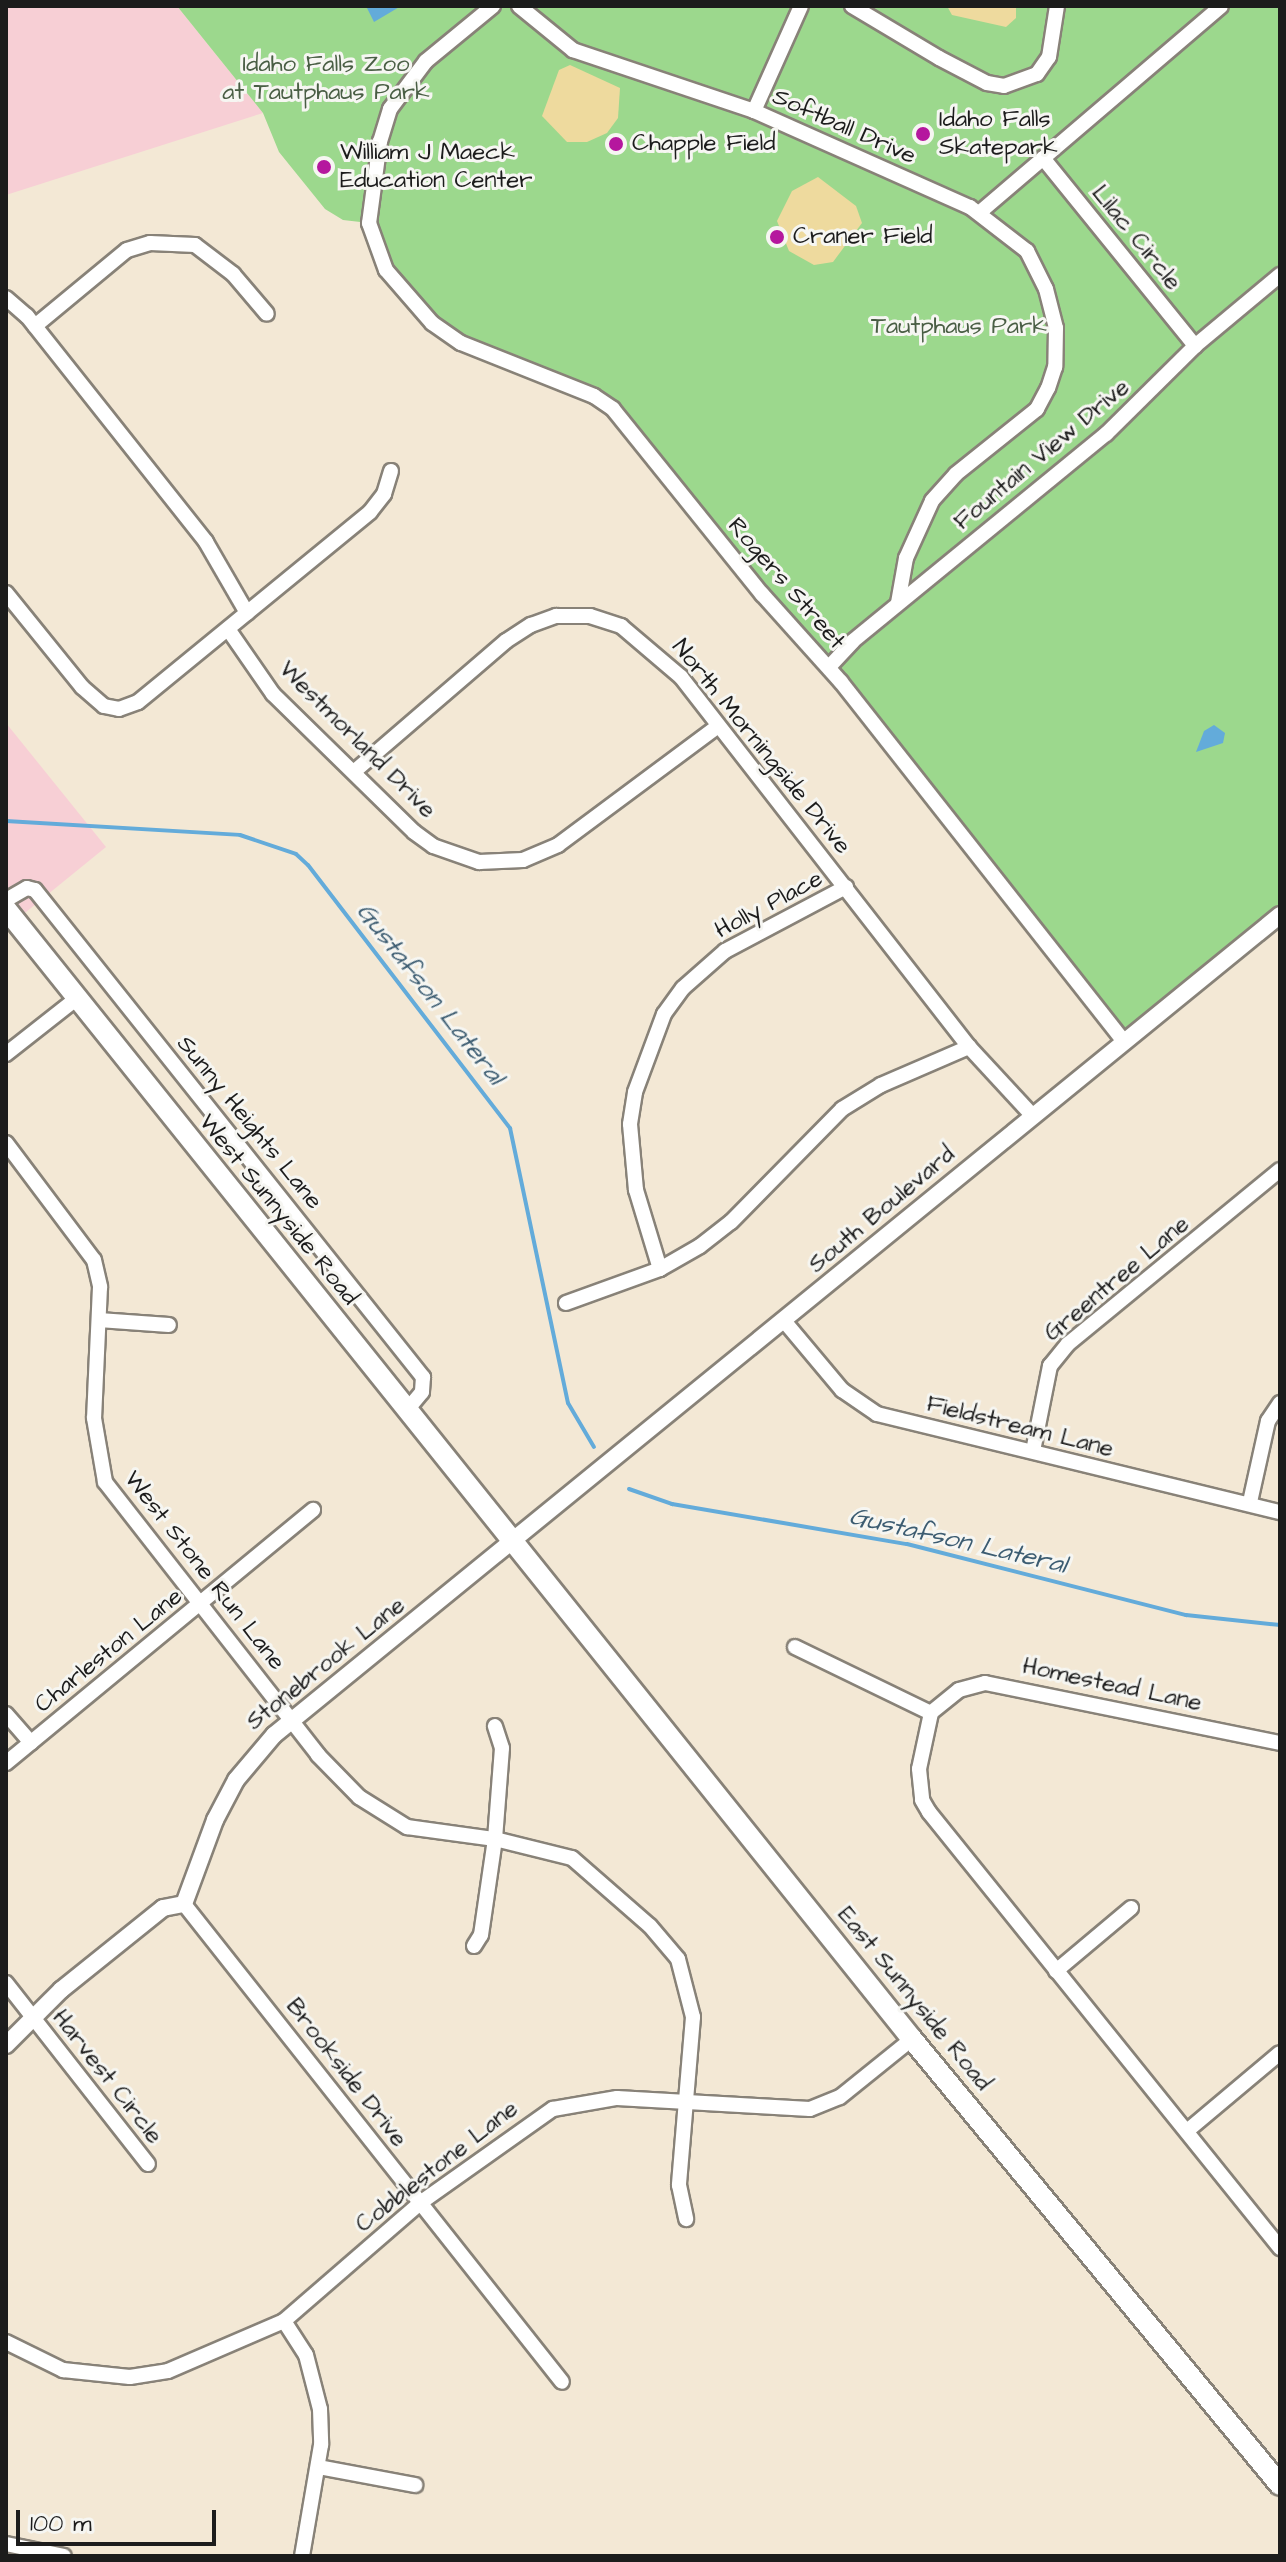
<!DOCTYPE html>
<style>
body{margin:0}
#map{position:relative;width:1286px;height:2562px;overflow:hidden;background:#f3e8d5;font-family:"Architects Daughter",sans-serif}
div>[style]{position:absolute}
.built>*{inset:0;background:#f7cfd5}
.green>*{inset:0;background:#9cd88d}
.sand>*{inset:0;background:#eeda9e}
.water>*{inset:0;background:#63abda}
.stream>*{height:4px;margin:-2px;padding:0 2px;transform-origin:2px;border-radius:2px;background:#63abda}
.roads{filter:drop-shadow(2px 0 #888278) drop-shadow(-2px 0 #888278) drop-shadow(0 2px #888278) drop-shadow(0 -2px #888278)}
.minor>*{height:14px;margin:-7px;padding:0 7px;transform-origin:7px;border-radius:7px;background:#fff}
.tertiary>*{height:16px;margin:-8px;padding:0 8px;transform-origin:8px;border-radius:8px;background:#fff}
.primary>*{height:20px;margin:-10px;padding:0 10px;transform-origin:10px;border-radius:10px;background:#fff}
.dots>*{width:22px;height:22px;translate:-50% -50%;box-sizing:border-box;border:4px solid #f6f6f2;border-radius:50%}
span{translate:-50% -50%;white-space:nowrap;text-align:center;line-height:1.15;-webkit-text-stroke:6px #f6f6f2;paint-order:stroke}
.park-label{font-size:24px;color:#495e44}
.poi-label{font-size:24px;color:#1c1c1c}
.left{translate:0 -50%;text-align:left}
.street-label{font-size:24px;color:#1c1c1c}
.water-label{font-size:26px;color:#3c5c71;font-style:italic}
.frame{position:absolute;inset:0;border:8px solid #1c1c1c;pointer-events:none}
.scale{position:absolute;left:16px;top:2510px;width:200px;height:36px;box-sizing:border-box;border:4px solid #1c1c1c;border-top:0;padding-left:10px;font-size:24px;line-height:28px;white-space:nowrap;color:#1c1c1c;-webkit-text-stroke:6px #f6f6f2;paint-order:stroke}
</style>
<div id="map">
<div class="built">
<div style="clip-path:polygon(6px 6px,177px 6px,263px 113px,6px 195px)"></div>
<div style="clip-path:polygon(6px 723px,106px 847px,15px 921px,6px 909px)"></div>
</div>
<div class="green">
<div style="clip-path:polygon(177px 6px,1280px 6px,1280px 915px,1124px 1042px,613px 409px,461px 343px,409px 297px,369px 223px,343px 220px,325px 209px,279px 152px,263px 113px)"></div>
</div>
<div class="sand">
<div style="clip-path:polygon(947px 6px,1016px 6px,1016px 18px,1006px 27px,952px 15px)"></div>
<div style="clip-path:polygon(570px 65px,620px 88px,618px 118px,607px 133px,587px 142px,567px 142px,542px 116px,559px 70px)"></div>
<div style="clip-path:polygon(818px 177px,856px 206px,862px 223px,833px 262px,814px 265px,789px 251px,777px 221px,792px 191px)"></div>
</div>
<div class="water">
<div style="clip-path:polygon(366px 6px,401px 6px,374px 22px)"></div>
<div style="clip-path:polygon(1214px 725px,1225px 733px,1223px 743px,1196px 752px,1204px 731px)"></div>
</div>
<div class="stream">
<div style="left:6px;top:821px;width:234px;rotate:3.4deg"></div>
<div style="left:240px;top:835px;width:59px;rotate:18.7deg"></div>
<div style="left:296px;top:854px;width:16px;rotate:43deg"></div>
<div style="left:308px;top:865px;width:332px;rotate:52.5deg"></div>
<div style="left:510px;top:1128px;width:281px;rotate:78.1deg"></div>
<div style="left:568px;top:1403px;width:51px;rotate:59.4deg"></div>
<div style="left:629px;top:1489px;width:46px;rotate:19.2deg"></div>
<div style="left:672px;top:1504px;width:238px;rotate:9.7deg"></div>
<div style="left:907px;top:1544px;width:288px;rotate:14.3deg"></div>
<div style="left:1186px;top:1615px;width:95px;rotate:6.1deg"></div>
</div>
<div class="roads">
<div class="minor">
<div style="left:493px;top:6px;width:87px;rotate:140.6deg"></div>
<div style="left:426px;top:61px;width:60px;rotate:126.9deg"></div>
<div style="left:390px;top:109px;width:34px;rotate:107deg"></div>
<div style="left:380px;top:141px;width:83px;rotate:97.6deg"></div>
<div style="left:369px;top:223px;width:50px;rotate:70.1deg"></div>
<div style="left:386px;top:270px;width:70px;rotate:49deg"></div>
<div style="left:432px;top:323px;width:35px;rotate:35deg"></div>
<div style="left:461px;top:343px;width:143px;rotate:21.7deg"></div>
<div style="left:594px;top:396px;width:23px;rotate:34deg"></div>
<div style="left:613px;top:409px;width:238px;rotate:51.2deg"></div>
<div style="left:762px;top:594px;width:118px;rotate:48.1deg"></div>
<div style="left:841px;top:682px;width:458px;rotate:51.8deg"></div>
<div style="left:519px;top:6px;width:70px;rotate:39.2deg"></div>
<div style="left:573px;top:50px;width:191px;rotate:18.6deg"></div>
<div style="left:754px;top:111px;width:236px;rotate:24deg"></div>
<div style="left:970px;top:207px;width:72px;rotate:37.7deg"></div>
<div style="left:1027px;top:251px;width:42px;rotate:63.4deg"></div>
<div style="left:1046px;top:289px;width:40px;rotate:75.6deg"></div>
<div style="left:1056px;top:328px;width:39px;rotate:91deg"></div>
<div style="left:1055px;top:367px;width:22px;rotate:108deg"></div>
<div style="left:1048px;top:388px;width:24px;rotate:118deg"></div>
<div style="left:1037px;top:409px;width:104px;rotate:141.3deg"></div>
<div style="left:956px;top:474px;width:36px;rotate:132deg"></div>
<div style="left:932px;top:501px;width:63px;rotate:114.5deg"></div>
<div style="left:906px;top:558px;width:46px;rotate:100.1deg"></div>
<div style="left:852px;top:6px;width:101px;rotate:30.9deg"></div>
<div style="left:939px;top:58px;width:54px;rotate:27.5deg"></div>
<div style="left:987px;top:83px;width:17px;rotate:10deg"></div>
<div style="left:1004px;top:86px;width:35px;rotate:-20deg"></div>
<div style="left:1037px;top:74px;width:21px;rotate:-55deg"></div>
<div style="left:1049px;top:57px;width:52px;rotate:-81.1deg"></div>
<div style="left:754px;top:111px;width:115px;rotate:-65.9deg"></div>
<div style="left:1043px;top:158px;width:242px;rotate:51deg"></div>
<div style="left:979px;top:213px;width:318px;rotate:-40.5deg"></div>
<div style="left:6px;top:298px;width:28px;rotate:41deg"></div>
<div style="left:27px;top:316px;width:288px;rotate:51.6deg"></div>
<div style="left:206px;top:542px;width:82px;rotate:60deg"></div>
<div style="left:35px;top:326px;width:119px;rotate:-39.6deg"></div>
<div style="left:127px;top:250px;width:24px;rotate:-17deg"></div>
<div style="left:150px;top:243px;width:45px;rotate:2.5deg"></div>
<div style="left:195px;top:245px;width:48px;rotate:37.3deg"></div>
<div style="left:233px;top:274px;width:52px;rotate:49.6deg"></div>
<div style="left:6px;top:593px;width:121px;rotate:51deg"></div>
<div style="left:82px;top:687px;width:29px;rotate:41deg"></div>
<div style="left:104px;top:706px;width:15px;rotate:11deg"></div>
<div style="left:119px;top:709px;width:20px;rotate:-20deg"></div>
<div style="left:138px;top:702px;width:300px;rotate:-39.3deg"></div>
<div style="left:370px;top:512px;width:23px;rotate:-52deg"></div>
<div style="left:384px;top:494px;width:24px;rotate:-73deg"></div>
<div style="left:228px;top:629px;width:79px;rotate:55.3deg"></div>
<div style="left:273px;top:694px;width:197px;rotate:44.4deg"></div>
<div style="left:414px;top:832px;width:24px;rotate:36deg"></div>
<div style="left:433px;top:846px;width:49px;rotate:19.2deg"></div>
<div style="left:479px;top:862px;width:44px;rotate:-2.6deg"></div>
<div style="left:523px;top:860px;width:38px;rotate:-23deg"></div>
<div style="left:558px;top:845px;width:198px;rotate:-36.6deg"></div>
<div style="left:829px;top:667px;width:35px;rotate:-47deg"></div>
<div style="left:853px;top:641px;width:327px;rotate:-39.3deg"></div>
<div style="left:1106px;top:434px;width:125px;rotate:-44.7deg"></div>
<div style="left:1195px;top:346px;width:111px;rotate:-39.9deg"></div>
<div style="left:356px;top:770px;width:198px;rotate:-40.7deg"></div>
<div style="left:506px;top:641px;width:30px;rotate:-33deg"></div>
<div style="left:531px;top:625px;width:27px;rotate:-20deg"></div>
<div style="left:556px;top:616px;width:34px"></div>
<div style="left:590px;top:616px;width:33px;rotate:18deg"></div>
<div style="left:621px;top:626px;width:79px;rotate:40.4deg"></div>
<div style="left:681px;top:677px;width:469px;rotate:52.1deg"></div>
<div style="left:969px;top:1047px;width:93px;rotate:47.2deg"></div>
<div style="left:6px;top:900px;width:24px;rotate:-30deg"></div>
<div style="left:27px;top:888px;width:8px;rotate:14deg"></div>
<div style="left:35px;top:890px;width:623px;rotate:51.46deg"></div>
<div style="left:423px;top:1377px;width:15px;rotate:94deg"></div>
<div style="left:422px;top:1392px;width:25px;rotate:130deg"></div>
<div style="left:6px;top:1054px;width:89px;rotate:-38.2deg"></div>
<div style="left:6px;top:1143px;width:146px;rotate:53.1deg"></div>
<div style="left:94px;top:1260px;width:28px;rotate:77deg"></div>
<div style="left:100px;top:1287px;width:131px;rotate:92.6deg"></div>
<div style="left:94px;top:1418px;width:65px;rotate:80.2deg"></div>
<div style="left:105px;top:1482px;width:346px;rotate:52deg"></div>
<div style="left:318px;top:1755px;width:59px;rotate:45.7deg"></div>
<div style="left:359px;top:1797px;width:57px;rotate:32deg"></div>
<div style="left:407px;top:1827px;width:89px;rotate:7.8deg"></div>
<div style="left:495px;top:1839px;width:79px;rotate:13.9deg"></div>
<div style="left:572px;top:1858px;width:103px;rotate:41.1deg"></div>
<div style="left:650px;top:1926px;width:43px;rotate:49.7deg"></div>
<div style="left:678px;top:1959px;width:60px;rotate:75.5deg"></div>
<div style="left:693px;top:2017px;width:169px;rotate:94.8deg"></div>
<div style="left:679px;top:2185px;width:35px;rotate:78deg"></div>
<div style="left:660px;top:1269px;width:83px;rotate:-106.9deg"></div>
<div style="left:636px;top:1190px;width:66px;rotate:-95.2deg"></div>
<div style="left:630px;top:1124px;width:32px;rotate:-81deg"></div>
<div style="left:635px;top:1092px;width:83px;rotate:-69.6deg"></div>
<div style="left:664px;top:1014px;width:32px;rotate:-54deg"></div>
<div style="left:683px;top:988px;width:56px;rotate:-41.4deg"></div>
<div style="left:725px;top:951px;width:137px;rotate:-27.9deg"></div>
<div style="left:566px;top:1303px;width:100px;rotate:-19.9deg"></div>
<div style="left:660px;top:1269px;width:46px;rotate:-29.9deg"></div>
<div style="left:700px;top:1246px;width:39px;rotate:-38deg"></div>
<div style="left:731px;top:1222px;width:158px;rotate:-45.5deg"></div>
<div style="left:842px;top:1109px;width:46px;rotate:-31.6deg"></div>
<div style="left:881px;top:1085px;width:96px;rotate:-23.4deg"></div>
<div style="left:99px;top:1320px;width:70px;rotate:4.1deg"></div>
<div style="left:785px;top:1322px;width:89px;rotate:50deg"></div>
<div style="left:842px;top:1390px;width:42px;rotate:34.4deg"></div>
<div style="left:877px;top:1414px;width:415px;rotate:13.7deg"></div>
<div style="left:1033px;top:1451px;width:87px;rotate:-78.7deg"></div>
<div style="left:1050px;top:1366px;width:28px;rotate:-51deg"></div>
<div style="left:1068px;top:1344px;width:274px;rotate:-39.4deg"></div>
<div style="left:1250px;top:1502px;width:83px;rotate:-77.5deg"></div>
<div style="left:1268px;top:1421px;width:22px;rotate:-56deg"></div>
<div style="left:795px;top:1647px;width:151px;rotate:25.9deg"></div>
<div style="left:6px;top:1714px;width:38px;rotate:49deg"></div>
<div style="left:1280px;top:1743px;width:301px;rotate:-168.5deg"></div>
<div style="left:985px;top:1683px;width:27px;rotate:165deg"></div>
<div style="left:959px;top:1690px;width:36px;rotate:141deg"></div>
<div style="left:931px;top:1713px;width:57px;rotate:102.1deg"></div>
<div style="left:919px;top:1769px;width:31px;rotate:84deg"></div>
<div style="left:922px;top:1800px;width:14px;rotate:60deg"></div>
<div style="left:929px;top:1812px;width:560px;rotate:51.16deg"></div>
<div style="left:6px;top:1763px;width:398px;rotate:-39.5deg"></div>
<div style="left:184px;top:1904px;width:609px;rotate:51.66deg"></div>
<div style="left:474px;top:1946px;width:13px;rotate:-58deg"></div>
<div style="left:481px;top:1935px;width:97px;rotate:-81.7deg"></div>
<div style="left:495px;top:1839px;width:91px;rotate:-85.6deg"></div>
<div style="left:502px;top:1748px;width:23px;rotate:-108deg"></div>
<div style="left:1056px;top:1971px;width:98px;rotate:-40deg"></div>
<div style="left:6px;top:1983px;width:230px;rotate:51.9deg"></div>
<div style="left:1187px;top:2131px;width:121px;rotate:-40deg"></div>
<div style="left:284px;top:2321px;width:40px;rotate:57.1deg"></div>
<div style="left:306px;top:2355px;width:56px;rotate:75.5deg"></div>
<div style="left:320px;top:2409px;width:36px;rotate:88deg"></div>
<div style="left:321px;top:2445px;width:113px;rotate:99.7deg"></div>
<div style="left:6px;top:2342px;width:64px;rotate:26.2deg"></div>
<div style="left:63px;top:2370px;width:67px;rotate:6deg"></div>
<div style="left:130px;top:2377px;width:38px;rotate:-9deg"></div>
<div style="left:168px;top:2371px;width:126px;rotate:-23.3deg"></div>
<div style="left:284px;top:2321px;width:180px;rotate:-40.9deg"></div>
<div style="left:420px;top:2203px;width:163px;rotate:-35.3deg"></div>
<div style="left:553px;top:2109px;width:65px;rotate:-9.8deg"></div>
<div style="left:617px;top:2098px;width:193px;rotate:3.3deg"></div>
<div style="left:810px;top:2109px;width:32px;rotate:-22deg"></div>
<div style="left:840px;top:2097px;width:92px;rotate:-38.9deg"></div>
<div style="left:318px;top:2467px;width:99px;rotate:10.5deg"></div>
<div style="left:6px;top:2544px;width:59px;rotate:11.7deg"></div>
</div>
<div class="tertiary">
<div style="left:6px;top:2045px;width:78px;rotate:-45deg"></div>
<div style="left:61px;top:1990px;width:131px;rotate:-38.8deg"></div>
<div style="left:163px;top:1908px;width:21px;rotate:-11deg"></div>
<div style="left:184px;top:1904px;width:90px;rotate:-69.7deg"></div>
<div style="left:215px;top:1820px;width:45px;rotate:-62.3deg"></div>
<div style="left:236px;top:1780px;width:59px;rotate:-49.8deg"></div>
<div style="left:274px;top:1735px;width:1298px;rotate:-39.18deg"></div>
</div>
<div class="primary">
<div style="left:6px;top:909px;width:1448px;rotate:51.28deg"></div>
<div style="left:912px;top:2039px;width:578px;rotate:50.47deg"></div>
</div>
</div>
<div class="dots">
<div style="left:923px;top:134px;background:#b5179e"></div>
<div style="left:616px;top:144px;background:#b5179e"></div>
<div style="left:324px;top:167px;background:#b5179e"></div>
<div style="left:777px;top:237px;background:#b5179e"></div>
</div>
<div class="park-label">
<span style="left:326px;top:79px">Idaho Falls Zoo<br>at Tautphaus Park</span>
<span style="left:959px;top:327px">Tautphaus Park</span>
</div>
<div class="poi-label">
<span class="left" style="left:939px;top:134px">Idaho Falls<br>Skatepark</span>
<span class="left" style="left:632px;top:144px">Chapple Field</span>
<span class="left" style="left:340px;top:167px">William J Maeck<br>Education Center</span>
<span class="left" style="left:793px;top:237px">Craner Field</span>
</div>
<div class="street-label">
<span style="left:844px;top:127px;rotate:24deg">Softball Drive</span>
<span style="left:1136px;top:238px;rotate:51deg">Lilac Circle</span>
<span style="left:1042px;top:455px;rotate:-40deg">Fountain View Drive</span>
<span style="left:786px;top:584px;rotate:49deg">Rogers Street</span>
<span style="left:357px;top:740px;rotate:45deg">Westmorland Drive</span>
<span style="left:761px;top:747px;rotate:51deg">North Morningside Drive</span>
<span style="left:769px;top:905px;rotate:-28deg">Holly Place</span>
<span style="left:249px;top:1123px;rotate:51deg">Sunny Heights Lane</span>
<span style="left:278px;top:1210px;rotate:51deg">West Sunnyside Road</span>
<span style="left:882px;top:1210px;rotate:-40deg">South Boulevard</span>
<span style="left:1117px;top:1279px;rotate:-40deg">Greentree Lane</span>
<span style="left:1020px;top:1427px;rotate:14deg">Fieldstream Lane</span>
<span style="left:204px;top:1571px;rotate:52deg">West Stone Run Lane</span>
<span style="left:109px;top:1651px;rotate:-39deg">Charleston Lane</span>
<span style="left:326px;top:1664px;rotate:-39deg">Stonebrook Lane</span>
<span style="left:1112px;top:1685px;rotate:12deg">Homestead Lane</span>
<span style="left:914px;top:1999px;rotate:51deg">East Sunnyside Road</span>
<span style="left:346px;top:2073px;rotate:52deg">Brookside Drive</span>
<span style="left:107px;top:2077px;rotate:52deg">Harvest Circle</span>
<span style="left:437px;top:2167px;rotate:-38deg">Cobblestone Lane</span>
</div>
<div class="water-label">
<span style="left:430px;top:994px;rotate:52deg">Gustafson Lateral</span>
<span style="left:958px;top:1541px;rotate:13deg">Gustafson Lateral</span>
</div>
<div class="frame"></div>
<div class="scale">100 m</div>
</div>
